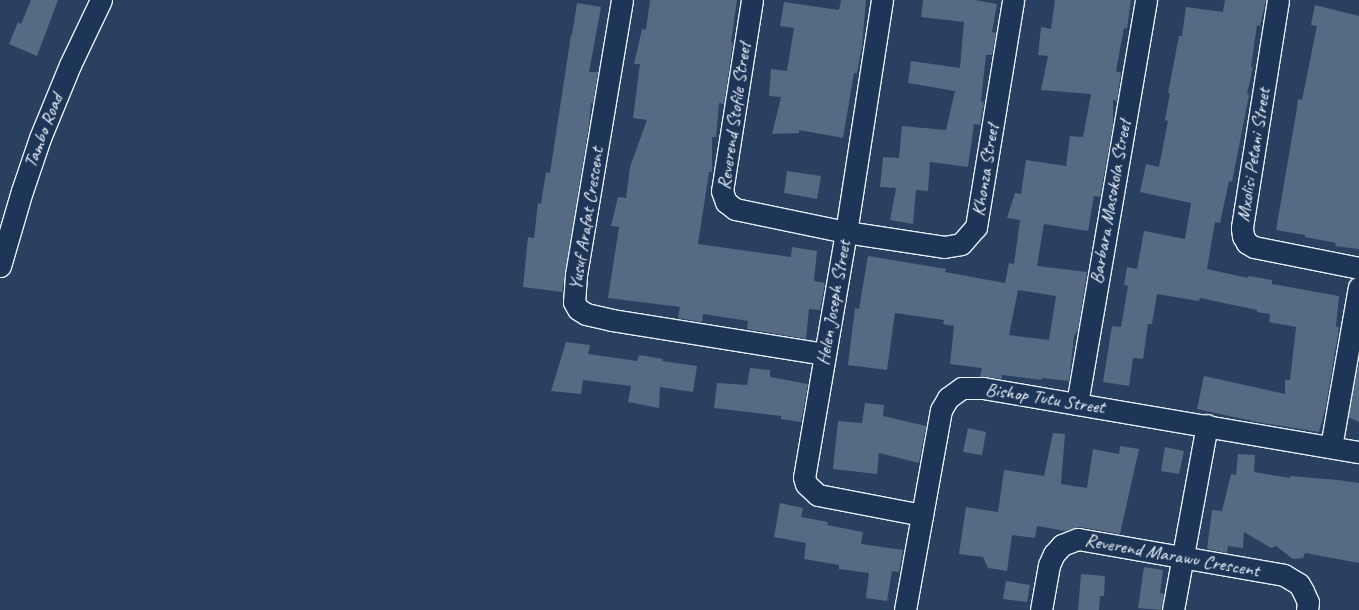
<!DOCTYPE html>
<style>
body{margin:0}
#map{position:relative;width:1359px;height:610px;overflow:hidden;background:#294061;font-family:Caveat,sans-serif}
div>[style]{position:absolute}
.building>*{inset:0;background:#556a83}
.roads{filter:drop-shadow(1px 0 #e8f1f8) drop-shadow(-1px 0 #e8f1f8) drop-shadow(0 1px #e8f1f8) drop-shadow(0 -1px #e8f1f8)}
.minor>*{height:21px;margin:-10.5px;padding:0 10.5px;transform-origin:10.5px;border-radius:10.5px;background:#1d3557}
span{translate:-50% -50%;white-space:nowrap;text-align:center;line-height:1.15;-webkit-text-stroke:4px #1d3557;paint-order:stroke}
.street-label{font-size:19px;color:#e8f1f8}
</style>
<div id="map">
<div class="building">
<div style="clip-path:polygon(31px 0,58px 0,37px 56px,9px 44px,18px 22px,21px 24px)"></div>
<div style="clip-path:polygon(650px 0,737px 0,731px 42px,733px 42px,724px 104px,719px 103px,716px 137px,712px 137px,712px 172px,709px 172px,698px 244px,791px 257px,792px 247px,817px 251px,814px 281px,825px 283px,820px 310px,809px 309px,806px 339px,747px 329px,748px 321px,703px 314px,702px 322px,678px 318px,680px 307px,608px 298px,619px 227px,611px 226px,618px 197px,626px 198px,630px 167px,647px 120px,633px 118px,640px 64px,634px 64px,642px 29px,646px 30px)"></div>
<div style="clip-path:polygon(841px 0,866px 0,862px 46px,857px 73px,854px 73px,843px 138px,799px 130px,799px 133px,772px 134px,781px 97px,769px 96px,771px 69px,787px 71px,794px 28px,780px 26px,784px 2px,839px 10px)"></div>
<div style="clip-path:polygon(923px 0,975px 0,997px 4px,992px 32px,996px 33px,992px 55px,986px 55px,981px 101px,984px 102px,980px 125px,974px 124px,968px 167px,930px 162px,928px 191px,916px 190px,913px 224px,890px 220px,896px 188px,880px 187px,883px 157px,899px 158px,902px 126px,946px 130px,955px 91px,908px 83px,911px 61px,960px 68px,964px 22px,921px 17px)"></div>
<div style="clip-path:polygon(evenodd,1055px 0,1131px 0,1127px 29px,1124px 28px,1116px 71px,1121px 73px,1117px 101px,1113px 100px,1113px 125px,1100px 197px,1094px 196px,1088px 231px,1044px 224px,1037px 266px,1087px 272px,1078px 330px,1074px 336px,1069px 381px,1042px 378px,1042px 380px,1002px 375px,1002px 379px,980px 376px,982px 368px,950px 364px,954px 326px,943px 324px,944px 320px,895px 313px,887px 370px,848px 365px,855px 308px,859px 309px,868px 256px,946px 269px,945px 272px,1005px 283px,1009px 263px,1014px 264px,1020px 220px,1007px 218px,1015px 193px,1021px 194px,1026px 160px,1066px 166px,1070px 136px,1083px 137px,1091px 94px,1041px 90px,1048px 56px,1038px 55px,1041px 27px,1051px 29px,1055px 0,1018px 290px,1056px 296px,1049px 340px,1009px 335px,1018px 290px)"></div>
<div style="clip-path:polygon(1225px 0,1266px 0,1260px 26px,1257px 25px,1251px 67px,1253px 67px,1247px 94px,1249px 95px,1232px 182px,1229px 181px,1220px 223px,1215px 222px,1207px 269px,1248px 278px,1248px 276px,1272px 280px,1272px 284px,1339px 296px,1336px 326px,1339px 328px,1326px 406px,1319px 432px,1257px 422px,1197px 409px,1204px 376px,1285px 394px,1285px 380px,1290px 380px,1296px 327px,1269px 322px,1270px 314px,1257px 312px,1257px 310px,1200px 298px,1199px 301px,1157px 294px,1152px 324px,1148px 324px,1143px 359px,1133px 358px,1129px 386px,1103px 382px,1112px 326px,1121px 327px,1128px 286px,1124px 285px,1127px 267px,1137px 269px,1144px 231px,1185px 239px,1191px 203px,1140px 192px,1146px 164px,1159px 167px,1168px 121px,1165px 120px,1170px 93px,1168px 93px,1179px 36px,1182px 36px,1186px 7px,1223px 12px)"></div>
<div style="clip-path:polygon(577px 3px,601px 7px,589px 72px,598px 72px,593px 103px,591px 103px,589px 125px,562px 292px,523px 287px,528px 237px,534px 238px,538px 203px,541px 204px,546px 172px,550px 173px,571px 35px,572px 35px)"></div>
<div style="clip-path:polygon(1315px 5px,1359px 16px,1359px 249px,1335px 246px,1336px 243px,1305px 237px,1305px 235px,1276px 230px,1297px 108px,1298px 99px,1302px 100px,1317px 26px,1311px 25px)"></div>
<div style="clip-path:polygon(787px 171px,821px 176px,817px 199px,784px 193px)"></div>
<div style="clip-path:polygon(566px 342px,590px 345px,588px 354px,637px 361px,639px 355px,663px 359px,662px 361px,697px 366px,693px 392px,660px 387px,659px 408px,628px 402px,631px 386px,583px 380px,581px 394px,551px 391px)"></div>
<div style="clip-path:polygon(1358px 365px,1359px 365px,1359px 422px,1348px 417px)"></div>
<div style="clip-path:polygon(750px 368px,770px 370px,770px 377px,808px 384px,801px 422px,781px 419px,781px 416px,714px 408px,717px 383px,747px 385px)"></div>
<div style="clip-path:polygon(865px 403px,884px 405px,883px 416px,926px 426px,919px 463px,879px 453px,877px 474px,833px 469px,838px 421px,862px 423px)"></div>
<div style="clip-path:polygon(968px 428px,986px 432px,982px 455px,963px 452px)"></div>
<div style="clip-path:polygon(1053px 433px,1065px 434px,1061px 484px,1087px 488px,1093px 449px,1119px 454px,1120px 446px,1139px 449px,1120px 534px,1080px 527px,1065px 531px,1037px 526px,1035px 538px,1012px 535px,1007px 571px,988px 568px,983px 557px,959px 554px,966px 507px,998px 512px,1004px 470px,1044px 476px)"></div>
<div style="clip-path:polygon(1165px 447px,1184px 451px,1179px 474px,1161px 471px)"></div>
<div style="clip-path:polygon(1238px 454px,1255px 455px,1254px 472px,1290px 478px,1290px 476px,1338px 480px,1359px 483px,1359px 563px,1305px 553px,1303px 558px,1293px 559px,1276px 546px,1271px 548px,1244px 532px,1243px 548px,1228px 546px,1227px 553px,1207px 549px,1212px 510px,1222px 511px,1231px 474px,1236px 475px)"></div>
<div style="clip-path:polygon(780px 503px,803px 508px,801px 517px,828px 522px,827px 525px,863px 532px,861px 544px,903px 550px,899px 572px,892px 571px,887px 601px,866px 598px,869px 573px,839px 569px,839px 565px,804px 559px,806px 543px,774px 537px)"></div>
<div style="clip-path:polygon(1144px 567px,1163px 570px,1160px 593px,1164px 594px,1161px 610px,1138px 608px)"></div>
<div style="clip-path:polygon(1081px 574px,1105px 576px,1104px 596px,1100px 596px,1099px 610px,1078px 610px)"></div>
<div style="clip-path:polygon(1006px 581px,1030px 585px,1027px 602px,1003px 599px)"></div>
</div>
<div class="roads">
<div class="minor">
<div style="left:622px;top:0;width:279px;rotate:99.5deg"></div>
<div style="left:576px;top:275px;width:27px;rotate:94deg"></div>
<div style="left:574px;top:302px;width:8px;rotate:60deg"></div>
<div style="left:578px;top:309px;width:9px;rotate:32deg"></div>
<div style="left:586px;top:314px;width:27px;rotate:13deg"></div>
<div style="left:612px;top:320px;width:215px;rotate:9.1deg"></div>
<div style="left:752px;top:0;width:193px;rotate:98.9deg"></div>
<div style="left:722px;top:191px;width:12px;rotate:70deg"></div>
<div style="left:726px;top:202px;width:11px;rotate:38deg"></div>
<div style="left:735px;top:209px;width:113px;rotate:11.7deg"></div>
<div style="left:846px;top:232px;width:99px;rotate:8.7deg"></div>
<div style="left:944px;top:247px;width:17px;rotate:-10deg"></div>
<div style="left:961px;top:244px;width:23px;rotate:-49deg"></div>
<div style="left:976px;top:227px;width:230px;rotate:-80.7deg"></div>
<div style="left:882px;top:0;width:235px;rotate:98.8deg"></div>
<div style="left:846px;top:232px;width:249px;rotate:99.7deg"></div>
<div style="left:804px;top:477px;width:7px;rotate:74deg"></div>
<div style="left:806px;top:484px;width:16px;rotate:43deg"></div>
<div style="left:818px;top:495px;width:106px;rotate:10.9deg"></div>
<div style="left:1278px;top:0;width:231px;rotate:99deg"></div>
<div style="left:1242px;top:228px;width:8px;rotate:83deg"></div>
<div style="left:1243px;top:236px;width:8px;rotate:60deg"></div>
<div style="left:1247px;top:243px;width:8px;rotate:30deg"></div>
<div style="left:1254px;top:247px;width:107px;rotate:11.3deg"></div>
<div style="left:0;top:266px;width:78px;rotate:-73.7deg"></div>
<div style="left:22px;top:191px;width:56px;rotate:-71.2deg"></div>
<div style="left:40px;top:138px;width:79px;rotate:-67.7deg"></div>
<div style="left:70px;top:65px;width:72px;rotate:-64.5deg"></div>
<div style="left:1077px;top:404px;width:410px;rotate:-80.3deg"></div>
<div style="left:1331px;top:447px;width:162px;rotate:-80.1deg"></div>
<div style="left:905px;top:610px;width:203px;rotate:-79.8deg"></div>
<div style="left:941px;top:410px;width:14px;rotate:-60deg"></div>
<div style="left:948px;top:398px;width:17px;rotate:-36deg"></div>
<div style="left:962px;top:388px;width:21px"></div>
<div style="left:983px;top:388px;width:381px;rotate:9.7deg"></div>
<div style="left:1041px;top:610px;width:46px;rotate:-79.9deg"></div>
<div style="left:1049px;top:565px;width:12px;rotate:-66deg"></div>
<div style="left:1054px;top:554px;width:12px;rotate:-48deg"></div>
<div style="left:1062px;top:545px;width:17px;rotate:-21deg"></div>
<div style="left:1078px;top:539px;width:209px;rotate:9.9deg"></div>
<div style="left:1284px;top:575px;width:17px;rotate:31deg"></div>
<div style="left:1299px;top:584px;width:8px;rotate:60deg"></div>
<div style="left:1303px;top:591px;width:12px;rotate:66deg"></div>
<div style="left:1308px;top:602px;width:8px;rotate:97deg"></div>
<div style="left:1173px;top:610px;width:188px;rotate:-79.6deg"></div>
</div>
</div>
<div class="street-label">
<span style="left:735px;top:116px;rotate:-82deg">Reverend Stofile Street</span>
<span style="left:44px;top:131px;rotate:-69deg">Tambo Road</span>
<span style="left:1254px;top:155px;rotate:-81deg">Mxolisi Petani Street</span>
<span style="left:986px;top:170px;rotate:-81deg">Khonza Street</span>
<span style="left:1111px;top:202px;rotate:-80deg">Barbara Masokola Street</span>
<span style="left:587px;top:219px;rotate:-81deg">Yusuf Arafat Crescent</span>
<span style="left:834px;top:303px;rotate:-80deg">Helen Joseph Street</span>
<span style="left:1045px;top:399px;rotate:9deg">Bishop Tutu Street</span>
<span style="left:1172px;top:556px;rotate:10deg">Reverend Marawu Crescent</span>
</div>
</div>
